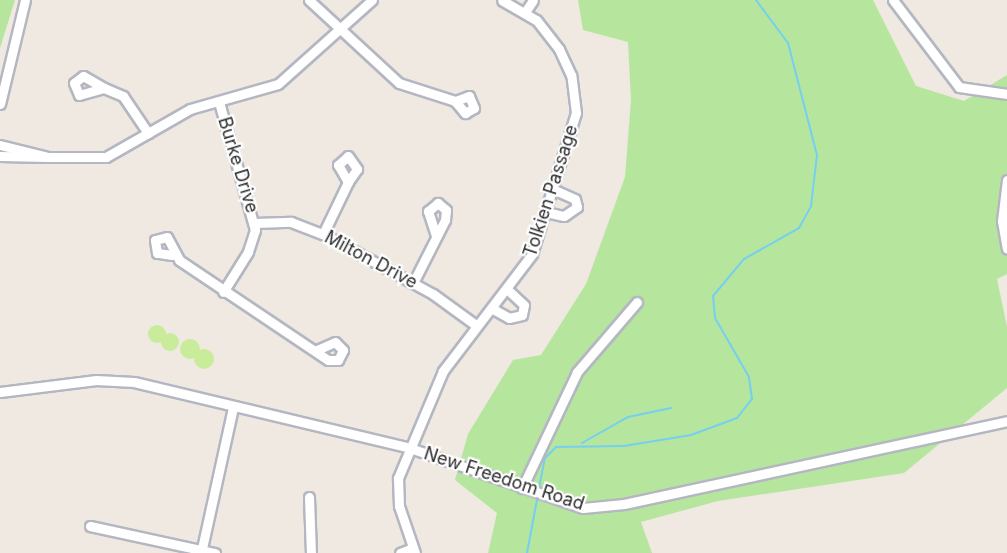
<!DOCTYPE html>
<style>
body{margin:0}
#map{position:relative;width:1007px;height:553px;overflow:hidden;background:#efe9e1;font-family:Inter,sans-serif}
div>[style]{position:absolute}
.green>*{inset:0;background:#b6e59e}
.pitch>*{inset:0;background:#c9ec9a}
.round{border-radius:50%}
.stream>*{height:2px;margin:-1px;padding:0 1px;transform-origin:1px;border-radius:1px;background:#75cff0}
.roads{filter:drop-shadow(2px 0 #b4b7c1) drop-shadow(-2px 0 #b4b7c1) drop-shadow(0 2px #b4b7c1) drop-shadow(0 -2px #b4b7c1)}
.minor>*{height:9px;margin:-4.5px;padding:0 4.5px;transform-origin:4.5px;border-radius:4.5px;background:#fff}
span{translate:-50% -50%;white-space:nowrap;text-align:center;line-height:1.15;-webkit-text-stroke:4.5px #fff;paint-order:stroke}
.street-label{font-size:18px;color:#2e2e2e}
</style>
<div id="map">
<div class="green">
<div style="clip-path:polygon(0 0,15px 0,0 48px)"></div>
<div style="clip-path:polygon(578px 0,873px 0,916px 86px,964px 101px,1007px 75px,1007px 274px,997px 279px,1007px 327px,1007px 388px,904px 473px,718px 501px,641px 522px,652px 553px,488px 553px,497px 513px,455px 480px,468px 434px,513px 360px,541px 355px,586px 284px,625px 177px,631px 100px,628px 42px,583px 30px)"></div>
</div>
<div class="pitch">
<div class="round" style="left:148px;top:325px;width:18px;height:18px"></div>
<div class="round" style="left:161px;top:333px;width:18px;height:18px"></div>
<div class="round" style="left:180px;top:339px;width:20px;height:20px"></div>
<div class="round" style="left:194px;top:349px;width:20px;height:20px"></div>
</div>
<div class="stream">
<div style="left:582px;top:443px;width:53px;rotate:-29.5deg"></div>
<div style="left:628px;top:417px;width:44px;rotate:-11.8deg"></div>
<div style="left:539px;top:488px;width:31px;rotate:-79deg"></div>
<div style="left:545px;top:458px;width:16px;rotate:-45deg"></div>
<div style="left:556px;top:447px;width:68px;rotate:-0.8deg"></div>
<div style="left:624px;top:446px;width:68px;rotate:-9.3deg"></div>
<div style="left:691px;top:435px;width:49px;rotate:-20.3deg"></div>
<div style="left:737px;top:418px;width:24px;rotate:-52deg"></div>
<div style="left:752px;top:399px;width:22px;rotate:-98deg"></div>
<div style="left:749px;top:377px;width:68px;rotate:-120deg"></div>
<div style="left:715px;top:318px;width:22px;rotate:-95deg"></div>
<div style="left:713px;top:296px;width:48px;rotate:-50deg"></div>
<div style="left:744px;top:259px;width:63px;rotate:-29.4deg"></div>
<div style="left:799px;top:228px;width:25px;rotate:-61deg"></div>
<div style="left:811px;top:206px;width:51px;rotate:-83.3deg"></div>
<div style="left:817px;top:155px;width:116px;rotate:-104.5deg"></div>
<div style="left:788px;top:43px;width:54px;rotate:-126.7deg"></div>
<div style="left:527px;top:553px;width:60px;rotate:-79.4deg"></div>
</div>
<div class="roads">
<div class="minor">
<div style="left:309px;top:0;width:122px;rotate:42.7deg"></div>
<div style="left:399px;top:83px;width:59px;rotate:17.8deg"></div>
<div style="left:455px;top:101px;width:16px;rotate:50deg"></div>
<div style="left:465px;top:113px;width:10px;rotate:-29deg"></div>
<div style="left:474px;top:108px;width:13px;rotate:-113deg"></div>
<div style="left:469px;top:96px;width:15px;rotate:160deg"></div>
<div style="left:893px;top:0;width:109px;rotate:52.8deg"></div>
<div style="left:959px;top:87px;width:49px;rotate:8.3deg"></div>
<div style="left:525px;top:12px;width:14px;rotate:-56deg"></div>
<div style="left:104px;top:88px;width:24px;rotate:-150deg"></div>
<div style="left:83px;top:76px;width:11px;rotate:142deg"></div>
<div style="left:74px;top:83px;width:13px;rotate:67deg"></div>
<div style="left:79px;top:95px;width:26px;rotate:-16deg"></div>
<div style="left:104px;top:88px;width:21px;rotate:23deg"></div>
<div style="left:123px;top:96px;width:45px;rotate:56deg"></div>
<div style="left:219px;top:102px;width:133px;rotate:74.3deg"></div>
<div style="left:255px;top:230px;width:23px;rotate:108deg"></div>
<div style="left:248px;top:252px;width:47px;rotate:122deg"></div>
<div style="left:0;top:104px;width:107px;rotate:-76.5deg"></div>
<div style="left:0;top:145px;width:49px;rotate:14deg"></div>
<div style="left:48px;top:157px;width:48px;rotate:-178.8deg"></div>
<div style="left:48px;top:157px;width:58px"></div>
<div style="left:106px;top:157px;width:97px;rotate:-29.7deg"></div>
<div style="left:190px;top:109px;width:91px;rotate:-15.9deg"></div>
<div style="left:278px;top:84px;width:126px;rotate:-41.8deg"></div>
<div style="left:1007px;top:180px;width:41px;rotate:97deg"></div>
<div style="left:1002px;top:221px;width:28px;rotate:80deg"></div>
<div style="left:546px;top:212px;width:18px;rotate:13deg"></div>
<div style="left:564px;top:216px;width:16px;rotate:-35deg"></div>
<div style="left:577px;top:207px;width:8px;rotate:-104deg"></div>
<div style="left:575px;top:199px;width:24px;rotate:-156deg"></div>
<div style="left:255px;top:223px;width:36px;rotate:-2deg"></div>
<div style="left:291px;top:222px;width:34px;rotate:21deg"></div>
<div style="left:323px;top:234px;width:125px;rotate:28.6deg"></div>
<div style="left:433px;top:294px;width:54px;rotate:36deg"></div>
<div style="left:323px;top:234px;width:58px;rotate:-64.3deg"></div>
<div style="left:348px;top:182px;width:20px;rotate:-120deg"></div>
<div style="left:338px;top:165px;width:13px;rotate:-42deg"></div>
<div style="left:348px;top:156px;width:16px;rotate:55deg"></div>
<div style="left:357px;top:169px;width:16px;rotate:125deg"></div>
<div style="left:172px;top:255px;width:15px;rotate:-172deg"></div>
<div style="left:157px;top:253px;width:13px;rotate:-99deg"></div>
<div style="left:155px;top:240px;width:12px;rotate:-14deg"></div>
<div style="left:167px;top:237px;width:26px;rotate:62deg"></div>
<div style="left:179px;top:260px;width:179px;rotate:33.9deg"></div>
<div style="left:328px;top:360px;width:10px"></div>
<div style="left:338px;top:360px;width:11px;rotate:-63deg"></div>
<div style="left:343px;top:350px;width:11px;rotate:-135deg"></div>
<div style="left:335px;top:342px;width:20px;rotate:156deg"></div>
<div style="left:413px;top:283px;width:71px;rotate:-63.1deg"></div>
<div style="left:445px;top:220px;width:10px;rotate:-84deg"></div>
<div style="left:446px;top:210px;width:11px;rotate:-139deg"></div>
<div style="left:438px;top:203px;width:13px;rotate:141deg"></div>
<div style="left:428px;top:211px;width:25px;rotate:72deg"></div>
<div style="left:493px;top:309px;width:18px;rotate:29deg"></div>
<div style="left:509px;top:318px;width:13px;rotate:-13deg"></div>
<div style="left:522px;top:315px;width:10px;rotate:-79deg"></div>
<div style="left:524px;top:305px;width:22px;rotate:-137deg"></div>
<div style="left:0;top:392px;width:97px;rotate:-7.1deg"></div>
<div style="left:96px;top:380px;width:38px;rotate:3deg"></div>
<div style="left:134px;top:382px;width:284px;rotate:13.4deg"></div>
<div style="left:410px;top:448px;width:183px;rotate:19.1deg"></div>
<div style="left:583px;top:508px;width:41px;rotate:-5.6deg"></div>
<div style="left:624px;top:504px;width:392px;rotate:-12.2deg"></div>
<div style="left:522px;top:488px;width:128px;rotate:-64.6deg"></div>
<div style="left:577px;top:372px;width:92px;rotate:-49.4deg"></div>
<div style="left:309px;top:497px;width:56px;rotate:88deg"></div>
<div style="left:90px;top:526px;width:128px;rotate:12.2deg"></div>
<div style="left:201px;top:553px;width:149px;rotate:-77.6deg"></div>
<div style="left:400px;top:553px;width:14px;rotate:-21deg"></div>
<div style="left:415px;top:553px;width:50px;rotate:-108.8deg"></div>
<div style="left:399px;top:506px;width:28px;rotate:-92deg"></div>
<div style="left:398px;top:478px;width:116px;rotate:-67.2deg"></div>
<div style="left:443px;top:371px;width:147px;rotate:-52.7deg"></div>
<div style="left:532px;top:254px;width:148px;rotate:-72.7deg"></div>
<div style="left:576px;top:113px;width:38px;rotate:-97deg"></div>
<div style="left:571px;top:75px;width:29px;rotate:-115deg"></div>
<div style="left:559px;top:49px;width:37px;rotate:-128deg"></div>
<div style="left:536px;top:20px;width:39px;rotate:-150deg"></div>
</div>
</div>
<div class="street-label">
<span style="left:238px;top:165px;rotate:73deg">Burke Drive</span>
<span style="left:551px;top:191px;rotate:-72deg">Tolkien Passage</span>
<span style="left:371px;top:260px;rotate:28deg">Milton Drive</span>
<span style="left:504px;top:479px;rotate:18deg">New Freedom Road</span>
</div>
</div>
